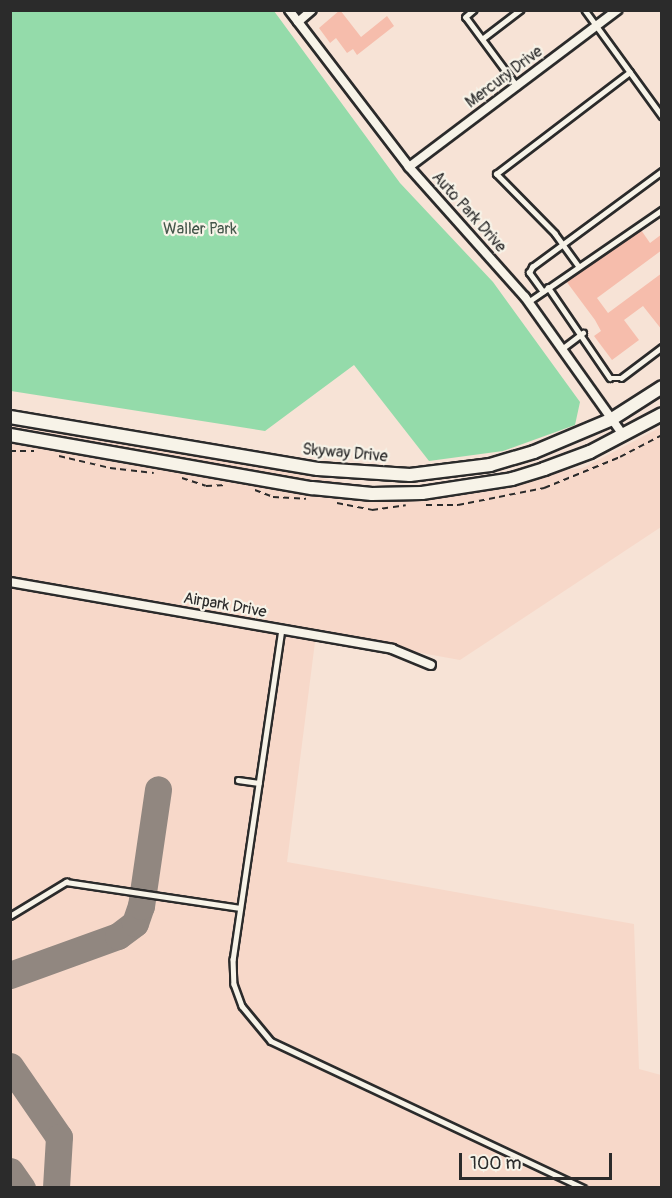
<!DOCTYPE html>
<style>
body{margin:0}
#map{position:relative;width:672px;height:1198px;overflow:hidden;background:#f7e3d6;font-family:Pangolin,sans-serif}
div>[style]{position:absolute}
.built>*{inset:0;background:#f7d8c9}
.green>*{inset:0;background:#94dbaa}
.taxiway>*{height:27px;margin:-13.5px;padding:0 13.5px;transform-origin:13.5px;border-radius:13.5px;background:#918780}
.building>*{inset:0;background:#f6bdac}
.path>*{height:1.5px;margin-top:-0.75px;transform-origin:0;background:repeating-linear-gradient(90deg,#2b2b2b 0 6px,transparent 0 10.5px)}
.roads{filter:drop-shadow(2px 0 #2b2b2b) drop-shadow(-2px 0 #2b2b2b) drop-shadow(0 2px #2b2b2b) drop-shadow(0 -2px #2b2b2b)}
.service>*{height:4.5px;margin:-2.25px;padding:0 2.25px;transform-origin:2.25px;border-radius:2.25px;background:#f7f3e8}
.minor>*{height:8px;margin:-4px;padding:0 4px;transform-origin:4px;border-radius:4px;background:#f7f3e8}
.secondary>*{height:12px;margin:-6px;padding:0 6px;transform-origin:6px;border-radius:6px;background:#f7f3e8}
span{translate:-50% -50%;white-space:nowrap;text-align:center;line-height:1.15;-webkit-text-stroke:4.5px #f7f3e8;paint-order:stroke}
.street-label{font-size:16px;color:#2b2b2b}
.park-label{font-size:16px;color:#45574b}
.frame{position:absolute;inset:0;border:12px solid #2b2b2b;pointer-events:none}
.scale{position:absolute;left:459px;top:1153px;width:153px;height:27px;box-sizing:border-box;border:3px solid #2b2b2b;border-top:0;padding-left:8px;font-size:18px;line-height:21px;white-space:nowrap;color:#2b2b2b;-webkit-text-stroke:4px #f7f3e8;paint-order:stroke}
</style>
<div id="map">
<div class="built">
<div style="clip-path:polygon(10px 420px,379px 489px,583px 468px,661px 427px,661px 527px,460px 660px,316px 634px,287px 862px,634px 924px,639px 1069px,661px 1075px,661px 1187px,11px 1187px)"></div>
</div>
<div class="green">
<div style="clip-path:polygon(10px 11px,274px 11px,400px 183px,493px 282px,580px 402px,575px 425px,503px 451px,429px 461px,354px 365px,265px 431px,11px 391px)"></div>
</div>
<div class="taxiway">
<div style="left:10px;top:975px;width:115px;rotate:-19.9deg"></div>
<div style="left:118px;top:936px;width:21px;rotate:-37deg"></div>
<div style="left:135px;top:923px;width:18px;rotate:-71deg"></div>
<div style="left:141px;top:906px;width:118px;rotate:-81.7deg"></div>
<div style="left:10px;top:1066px;width:86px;rotate:55.4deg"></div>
<div style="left:59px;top:1137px;width:51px;rotate:93.4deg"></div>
<div style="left:10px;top:1171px;width:21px;rotate:55deg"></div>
</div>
<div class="building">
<div style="clip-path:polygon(340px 10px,361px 37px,387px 16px,394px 26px,357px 55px,353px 49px,347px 53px,336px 38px,330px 43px,319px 28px)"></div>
<div style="clip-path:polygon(641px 230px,650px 243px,662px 234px,662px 250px,597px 298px,608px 313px,662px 273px,662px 330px,643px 306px,624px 320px,639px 340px,612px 360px,594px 336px,601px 331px,595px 320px,566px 281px)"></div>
</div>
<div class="path">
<div style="left:10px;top:451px;width:24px"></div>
<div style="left:59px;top:456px;width:52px;rotate:13.2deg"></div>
<div style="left:110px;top:468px;width:44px;rotate:6.5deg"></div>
<div style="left:182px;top:478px;width:25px;rotate:18deg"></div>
<div style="left:206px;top:486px;width:21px;rotate:-3deg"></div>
<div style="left:255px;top:490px;width:19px;rotate:21deg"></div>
<div style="left:273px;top:497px;width:33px;rotate:3deg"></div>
<div style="left:337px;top:503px;width:36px;rotate:11deg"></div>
<div style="left:372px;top:510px;width:34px;rotate:-8deg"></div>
<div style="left:426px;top:505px;width:32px"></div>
<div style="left:458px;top:505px;width:88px;rotate:-11.2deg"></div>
<div style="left:544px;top:488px;width:82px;rotate:-22.2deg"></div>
<div style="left:620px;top:457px;width:47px;rotate:-27.6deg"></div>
</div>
<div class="roads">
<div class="service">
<div style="left:474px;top:10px;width:11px;rotate:139deg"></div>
<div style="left:466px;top:17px;width:86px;rotate:53.5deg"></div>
<div style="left:585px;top:10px;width:131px;rotate:54deg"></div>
<div style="left:482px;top:39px;width:48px;rotate:-37.3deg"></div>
<div style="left:578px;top:266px;width:39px;rotate:-126deg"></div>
<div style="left:555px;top:234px;width:84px;rotate:-134.5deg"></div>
<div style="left:496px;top:174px;width:168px;rotate:-37.3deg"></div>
<div style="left:548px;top:287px;width:110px;rotate:55.7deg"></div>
<div style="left:610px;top:378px;width:11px"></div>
<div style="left:621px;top:378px;width:51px;rotate:-37.1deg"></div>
<div style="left:543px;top:292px;width:24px;rotate:-126deg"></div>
<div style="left:529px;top:273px;width:7px;rotate:-63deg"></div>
<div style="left:532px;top:267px;width:162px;rotate:-36.4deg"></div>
<div style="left:528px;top:302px;width:163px;rotate:-34.5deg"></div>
<div style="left:563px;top:348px;width:25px;rotate:-37deg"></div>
<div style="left:282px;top:629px;width:334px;rotate:98.4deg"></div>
<div style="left:233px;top:959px;width:25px;rotate:88deg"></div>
<div style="left:234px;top:984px;width:23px;rotate:70deg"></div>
<div style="left:242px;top:1006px;width:45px;rotate:50.4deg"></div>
<div style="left:271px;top:1041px;width:345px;rotate:25.2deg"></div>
<div style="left:238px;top:780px;width:21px;rotate:8deg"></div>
<div style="left:10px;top:916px;width:66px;rotate:-31.3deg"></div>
<div style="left:66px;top:882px;width:176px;rotate:8.5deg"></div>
</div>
<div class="minor">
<div style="left:289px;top:10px;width:198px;rotate:52.6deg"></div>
<div style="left:409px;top:167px;width:174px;rotate:48.3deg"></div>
<div style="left:525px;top:297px;width:169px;rotate:54.6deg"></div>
<div style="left:298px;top:22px;width:18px;rotate:-41deg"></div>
<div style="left:409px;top:167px;width:261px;rotate:-37deg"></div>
<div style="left:10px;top:582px;width:388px;rotate:9.9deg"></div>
<div style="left:392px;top:649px;width:42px;rotate:22.3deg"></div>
</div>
<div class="secondary">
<div style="left:10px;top:417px;width:312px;rotate:9.6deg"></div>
<div style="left:318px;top:469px;width:92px;rotate:3.7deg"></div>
<div style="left:410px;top:475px;width:81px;rotate:-7.1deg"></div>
<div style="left:490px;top:465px;width:46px;rotate:-16.5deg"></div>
<div style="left:534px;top:452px;width:85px;rotate:-22.9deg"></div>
<div style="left:612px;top:419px;width:59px;rotate:-32.6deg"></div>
<div style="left:10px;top:435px;width:307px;rotate:10deg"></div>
<div style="left:312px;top:488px;width:60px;rotate:5.7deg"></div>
<div style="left:372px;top:494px;width:50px;rotate:-1.1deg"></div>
<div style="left:422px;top:493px;width:91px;rotate:-8.8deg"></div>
<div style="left:512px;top:479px;width:34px;rotate:-17deg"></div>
<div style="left:544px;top:469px;width:49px;rotate:-20.3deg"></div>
<div style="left:590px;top:452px;width:81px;rotate:-27.8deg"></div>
</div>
</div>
<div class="street-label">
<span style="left:504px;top:77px;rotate:-37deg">Mercury Drive</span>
<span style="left:469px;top:212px;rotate:48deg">Auto Park Drive</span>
<span style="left:345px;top:453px;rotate:5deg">Skyway Drive</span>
<span style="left:225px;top:605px;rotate:10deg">Airpark Drive</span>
</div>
<div class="park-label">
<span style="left:200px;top:229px">Waller Park</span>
</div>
<div class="frame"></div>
<div class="scale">100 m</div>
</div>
